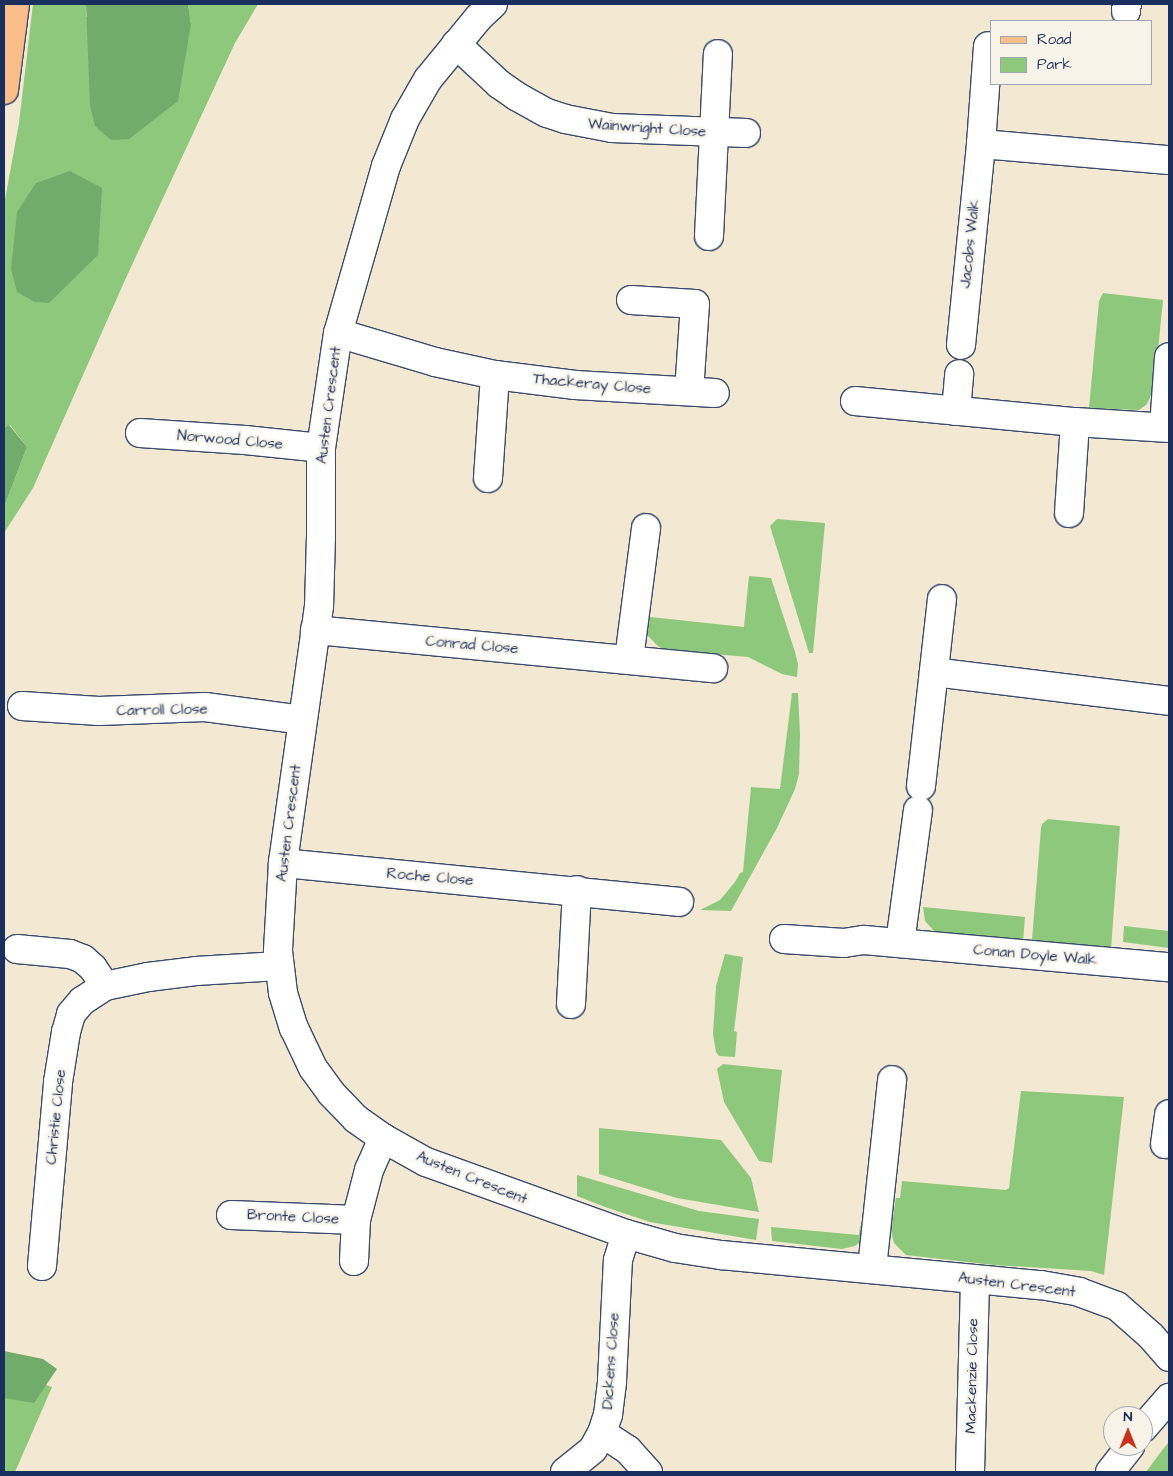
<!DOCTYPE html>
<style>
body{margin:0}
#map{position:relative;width:1173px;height:1476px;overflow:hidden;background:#f3e8d1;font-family:"Architects Daughter",sans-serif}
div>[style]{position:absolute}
.green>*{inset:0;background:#8ec87d}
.forest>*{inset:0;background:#72ac6c}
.roads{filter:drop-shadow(1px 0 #3b4b6f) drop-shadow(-1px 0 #3b4b6f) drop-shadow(0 1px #3b4b6f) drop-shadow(0 -1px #3b4b6f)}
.minor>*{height:28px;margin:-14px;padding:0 14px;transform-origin:14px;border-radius:14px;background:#fff}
.major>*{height:28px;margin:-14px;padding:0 14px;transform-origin:14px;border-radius:14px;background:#f8bd88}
span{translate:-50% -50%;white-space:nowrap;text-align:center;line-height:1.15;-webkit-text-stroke:4.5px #f7f3e8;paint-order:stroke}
.street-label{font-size:15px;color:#1b2f5e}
.frame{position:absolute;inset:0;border:5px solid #1b2f5e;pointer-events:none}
.legend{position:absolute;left:990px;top:20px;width:162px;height:65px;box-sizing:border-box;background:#f7f3e8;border:1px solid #9fa5b1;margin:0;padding:6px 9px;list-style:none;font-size:15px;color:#1b2f5e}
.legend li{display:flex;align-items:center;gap:10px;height:25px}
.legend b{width:25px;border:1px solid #9fa5b1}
.north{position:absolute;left:1103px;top:1406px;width:50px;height:50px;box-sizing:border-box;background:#f7f3e8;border:1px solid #9fa5b1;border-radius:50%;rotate:0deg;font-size:14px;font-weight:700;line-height:20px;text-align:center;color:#1b2f5e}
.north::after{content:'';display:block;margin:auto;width:18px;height:22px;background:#c8321e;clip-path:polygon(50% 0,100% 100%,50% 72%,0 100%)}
</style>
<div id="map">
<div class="green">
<div style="clip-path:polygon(33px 4px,86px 4px,86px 17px,191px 24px,188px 4px,258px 4px,235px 43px,125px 280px,33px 488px,4px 533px,4px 507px,27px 447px,10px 425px,4px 428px,4px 205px,19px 123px)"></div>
<div style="clip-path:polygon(1103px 293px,1163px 300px,1155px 380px,1150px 398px,1146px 405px,1139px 410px,1089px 408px,1099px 301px)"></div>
<div style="clip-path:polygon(777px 519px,825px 523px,813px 653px,809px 653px,770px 526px)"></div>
<div style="clip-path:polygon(749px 576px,771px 578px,795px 652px,798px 664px,797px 677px,782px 674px,748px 657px,668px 650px,659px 647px,647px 635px,641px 616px,744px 627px)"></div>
<div style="clip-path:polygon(792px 693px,798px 693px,800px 734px,799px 774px,795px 789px,777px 828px,731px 911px,700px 910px,720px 900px,735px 882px,740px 873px,743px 872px,751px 787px,780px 789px)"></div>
<div style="clip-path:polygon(1048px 819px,1120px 826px,1111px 949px,1032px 940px,1041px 828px,1042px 824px)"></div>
<div style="clip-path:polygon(923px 907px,1025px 917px,1023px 941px,934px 931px,925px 921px)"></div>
<div style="clip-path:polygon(1124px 926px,1169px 931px,1169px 948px,1123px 942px)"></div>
<div style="clip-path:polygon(725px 954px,743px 957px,734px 1031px,737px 1032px,735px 1057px,719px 1056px,716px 1052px,713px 1034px,716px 986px)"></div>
<div style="clip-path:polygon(723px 1064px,782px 1070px,772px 1163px,759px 1161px,724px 1102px,717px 1069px)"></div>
<div style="clip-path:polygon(1021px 1091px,1124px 1097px,1104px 1275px,1091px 1271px,994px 1265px,906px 1255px,894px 1243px,891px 1231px,894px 1210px,896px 1198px,900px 1198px,902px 1181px,1006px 1190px,1009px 1188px)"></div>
<div style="clip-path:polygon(599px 1128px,721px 1140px,751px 1178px,759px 1212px,677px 1198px,599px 1174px)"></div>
<div style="clip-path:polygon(577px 1175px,699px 1211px,759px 1219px,756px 1240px,650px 1222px,605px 1207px,577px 1196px)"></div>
<div style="clip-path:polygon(860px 1226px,869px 1227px,860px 1242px,855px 1246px,842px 1249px,772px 1241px,771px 1227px,859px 1235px)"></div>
<div style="clip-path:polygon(4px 1371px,52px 1387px,15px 1472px,4px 1472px)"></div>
<div style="clip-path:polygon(1169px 1442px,1169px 1472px,1146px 1472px,1163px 1449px)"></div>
</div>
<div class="forest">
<div style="clip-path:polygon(86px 4px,188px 4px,191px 24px,178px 101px,129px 139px,111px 140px,95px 126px,90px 106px)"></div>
<div style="clip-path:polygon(70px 171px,102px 188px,98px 255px,49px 303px,35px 302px,17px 292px,11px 269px,17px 212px,36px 183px)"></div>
<div style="clip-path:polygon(9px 425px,27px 447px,4px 507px,4px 428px)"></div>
<div style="clip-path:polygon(4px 1351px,43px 1359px,57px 1369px,34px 1403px,4px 1398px)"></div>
</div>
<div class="roads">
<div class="minor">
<div style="left:493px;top:4px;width:19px;rotate:137deg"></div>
<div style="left:479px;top:17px;width:80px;rotate:129.4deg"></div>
<div style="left:428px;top:79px;width:46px;rotate:119.9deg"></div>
<div style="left:405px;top:119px;width:51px;rotate:112deg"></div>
<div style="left:386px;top:166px;width:174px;rotate:106deg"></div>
<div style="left:338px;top:333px;width:116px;rotate:98.4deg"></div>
<div style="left:321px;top:448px;width:88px;rotate:90deg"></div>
<div style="left:321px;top:536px;width:70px;rotate:91.6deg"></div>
<div style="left:319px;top:606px;width:260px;rotate:98deg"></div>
<div style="left:283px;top:863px;width:88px;rotate:93.3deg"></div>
<div style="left:278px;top:951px;width:42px;rotate:83.2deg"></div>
<div style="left:283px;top:993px;width:37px;rotate:73deg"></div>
<div style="left:294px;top:1028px;width:44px;rotate:64.6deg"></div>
<div style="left:313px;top:1068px;width:31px;rotate:54deg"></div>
<div style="left:331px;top:1093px;width:36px;rotate:46deg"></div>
<div style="left:356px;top:1119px;width:33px;rotate:35deg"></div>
<div style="left:383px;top:1138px;width:49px;rotate:29.2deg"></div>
<div style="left:426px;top:1162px;width:213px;rotate:19.8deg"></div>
<div style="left:626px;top:1234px;width:51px;rotate:15.9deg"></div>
<div style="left:675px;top:1248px;width:47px;rotate:8.7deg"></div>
<div style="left:721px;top:1255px;width:321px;rotate:5.4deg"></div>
<div style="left:1041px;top:1285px;width:39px;rotate:10deg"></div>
<div style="left:1079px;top:1292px;width:40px;rotate:20.2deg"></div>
<div style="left:1117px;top:1306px;width:45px;rotate:41.4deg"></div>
<div style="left:1151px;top:1336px;width:28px;rotate:49deg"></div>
<div style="left:1126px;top:11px;width:7px;rotate:-82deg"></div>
<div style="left:456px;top:44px;width:59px;rotate:42.9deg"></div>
<div style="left:499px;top:84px;width:21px;rotate:35deg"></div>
<div style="left:516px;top:96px;width:35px;rotate:29deg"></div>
<div style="left:547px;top:113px;width:19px;rotate:18deg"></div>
<div style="left:565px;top:119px;width:48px;rotate:10.8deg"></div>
<div style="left:612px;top:128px;width:134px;rotate:2.1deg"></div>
<div style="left:981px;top:144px;width:189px;rotate:4.9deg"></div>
<div style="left:709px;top:236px;width:182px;rotate:-87.2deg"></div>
<div style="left:631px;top:300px;width:64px;rotate:3.6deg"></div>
<div style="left:695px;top:304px;width:87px;rotate:93.9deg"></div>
<div style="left:338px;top:333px;width:101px;rotate:16.6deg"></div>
<div style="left:435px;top:362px;width:61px;rotate:12.2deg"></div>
<div style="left:495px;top:375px;width:81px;rotate:7.1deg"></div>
<div style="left:575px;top:385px;width:140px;rotate:3.3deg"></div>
<div style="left:961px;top:345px;width:202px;rotate:-84.3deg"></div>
<div style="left:981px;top:144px;width:98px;rotate:-85.9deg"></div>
<div style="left:855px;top:401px;width:221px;rotate:5.5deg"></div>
<div style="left:1075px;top:422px;width:94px;rotate:3.7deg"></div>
<div style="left:956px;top:411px;width:37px;rotate:-85deg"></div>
<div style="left:1164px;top:427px;width:70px;rotate:-85.9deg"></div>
<div style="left:140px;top:433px;width:105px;rotate:3.8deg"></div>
<div style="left:245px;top:440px;width:76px;rotate:6deg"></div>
<div style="left:488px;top:478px;width:103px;rotate:-86.1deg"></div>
<div style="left:1069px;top:513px;width:91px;rotate:-86.2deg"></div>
<div style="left:315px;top:630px;width:400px;rotate:5.5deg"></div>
<div style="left:629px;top:659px;width:132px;rotate:-82.6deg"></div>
<div style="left:934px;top:672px;width:237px;rotate:7deg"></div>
<div style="left:22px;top:706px;width:77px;rotate:3.7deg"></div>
<div style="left:99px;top:711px;width:106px;rotate:-2.2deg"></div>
<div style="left:205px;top:707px;width:98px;rotate:7.6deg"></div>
<div style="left:921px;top:786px;width:188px;rotate:-83.6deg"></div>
<div style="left:283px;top:863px;width:398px;rotate:5.6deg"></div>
<div style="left:784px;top:939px;width:60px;rotate:3.8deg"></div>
<div style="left:844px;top:943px;width:20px;rotate:-9deg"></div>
<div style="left:864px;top:940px;width:306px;rotate:5.1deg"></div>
<div style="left:900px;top:943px;width:134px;rotate:-82.3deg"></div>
<div style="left:17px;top:949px;width:53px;rotate:5.4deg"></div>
<div style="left:70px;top:954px;width:14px;rotate:21deg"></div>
<div style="left:83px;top:959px;width:13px;rotate:42deg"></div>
<div style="left:93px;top:968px;width:22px;rotate:56deg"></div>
<div style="left:571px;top:1004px;width:114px;rotate:-87deg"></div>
<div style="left:1165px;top:1144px;width:30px;rotate:-82deg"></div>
<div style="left:231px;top:1215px;width:125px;rotate:2.3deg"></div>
<div style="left:356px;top:1220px;width:52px;rotate:-75.4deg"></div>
<div style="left:369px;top:1170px;width:35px;rotate:-66deg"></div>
<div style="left:354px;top:1261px;width:41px;rotate:-87.2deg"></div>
<div style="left:42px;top:1266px;width:185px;rotate:-85deg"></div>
<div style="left:58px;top:1082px;width:51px;rotate:-80.9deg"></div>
<div style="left:66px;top:1032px;width:19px;rotate:-74deg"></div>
<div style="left:71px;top:1014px;width:17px;rotate:-50deg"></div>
<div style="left:82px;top:1001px;width:27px;rotate:-33deg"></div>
<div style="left:105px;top:986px;width:44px;rotate:-11.8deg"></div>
<div style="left:148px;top:977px;width:48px;rotate:-7.1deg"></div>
<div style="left:196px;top:971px;width:83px;rotate:-3.4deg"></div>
<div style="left:872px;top:1268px;width:189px;rotate:-83.9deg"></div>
<div style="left:1143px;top:1428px;width:40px;rotate:-49deg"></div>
<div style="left:602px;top:1433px;width:31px;rotate:33deg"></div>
<div style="left:628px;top:1450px;width:30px;rotate:48deg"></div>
<div style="left:565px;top:1472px;width:36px;rotate:-39deg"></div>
<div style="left:593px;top:1449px;width:18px;rotate:-61deg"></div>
<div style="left:602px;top:1433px;width:19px;rotate:-72deg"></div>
<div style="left:608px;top:1415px;width:34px;rotate:-83deg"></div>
<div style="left:612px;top:1381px;width:121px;rotate:-87.2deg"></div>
<div style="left:618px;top:1260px;width:27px;rotate:-73deg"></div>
<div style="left:970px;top:1472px;width:191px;rotate:-88.5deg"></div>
<div style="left:1110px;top:1472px;width:33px;rotate:-52deg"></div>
</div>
<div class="major">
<div style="left:4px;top:90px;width:87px;rotate:-82.7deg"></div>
</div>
</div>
<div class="street-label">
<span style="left:647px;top:128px;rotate:4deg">Wainwright Close</span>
<span style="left:970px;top:244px;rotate:-84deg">Jacobs Walk</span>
<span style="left:592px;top:384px;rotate:5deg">Thackeray Close</span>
<span style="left:329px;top:405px;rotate:-83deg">Austen Crescent</span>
<span style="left:230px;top:440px;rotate:5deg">Norwood Close</span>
<span style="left:472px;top:645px;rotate:5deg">Conrad Close</span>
<span style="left:162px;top:710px;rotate:-1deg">Carroll Close</span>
<span style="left:289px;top:823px;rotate:-83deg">Austen Crescent</span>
<span style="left:430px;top:877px;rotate:5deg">Roche Close</span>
<span style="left:1035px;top:955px;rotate:5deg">Conan Doyle Walk</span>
<span style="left:56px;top:1117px;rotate:-84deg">Christie Close</span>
<span style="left:472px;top:1178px;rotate:22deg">Austen Crescent</span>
<span style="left:293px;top:1217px;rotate:3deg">Bronte Close</span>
<span style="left:1017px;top:1285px;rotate:7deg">Austen Crescent</span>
<span style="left:611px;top:1361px;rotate:-86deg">Dickens Close</span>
<span style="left:972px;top:1376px;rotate:-89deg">Mackenzie Close</span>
</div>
<div class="frame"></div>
<ul class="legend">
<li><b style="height:6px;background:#f8bd88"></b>Road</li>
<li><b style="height:14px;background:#8ec87d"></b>Park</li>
</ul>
<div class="north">N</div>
</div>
